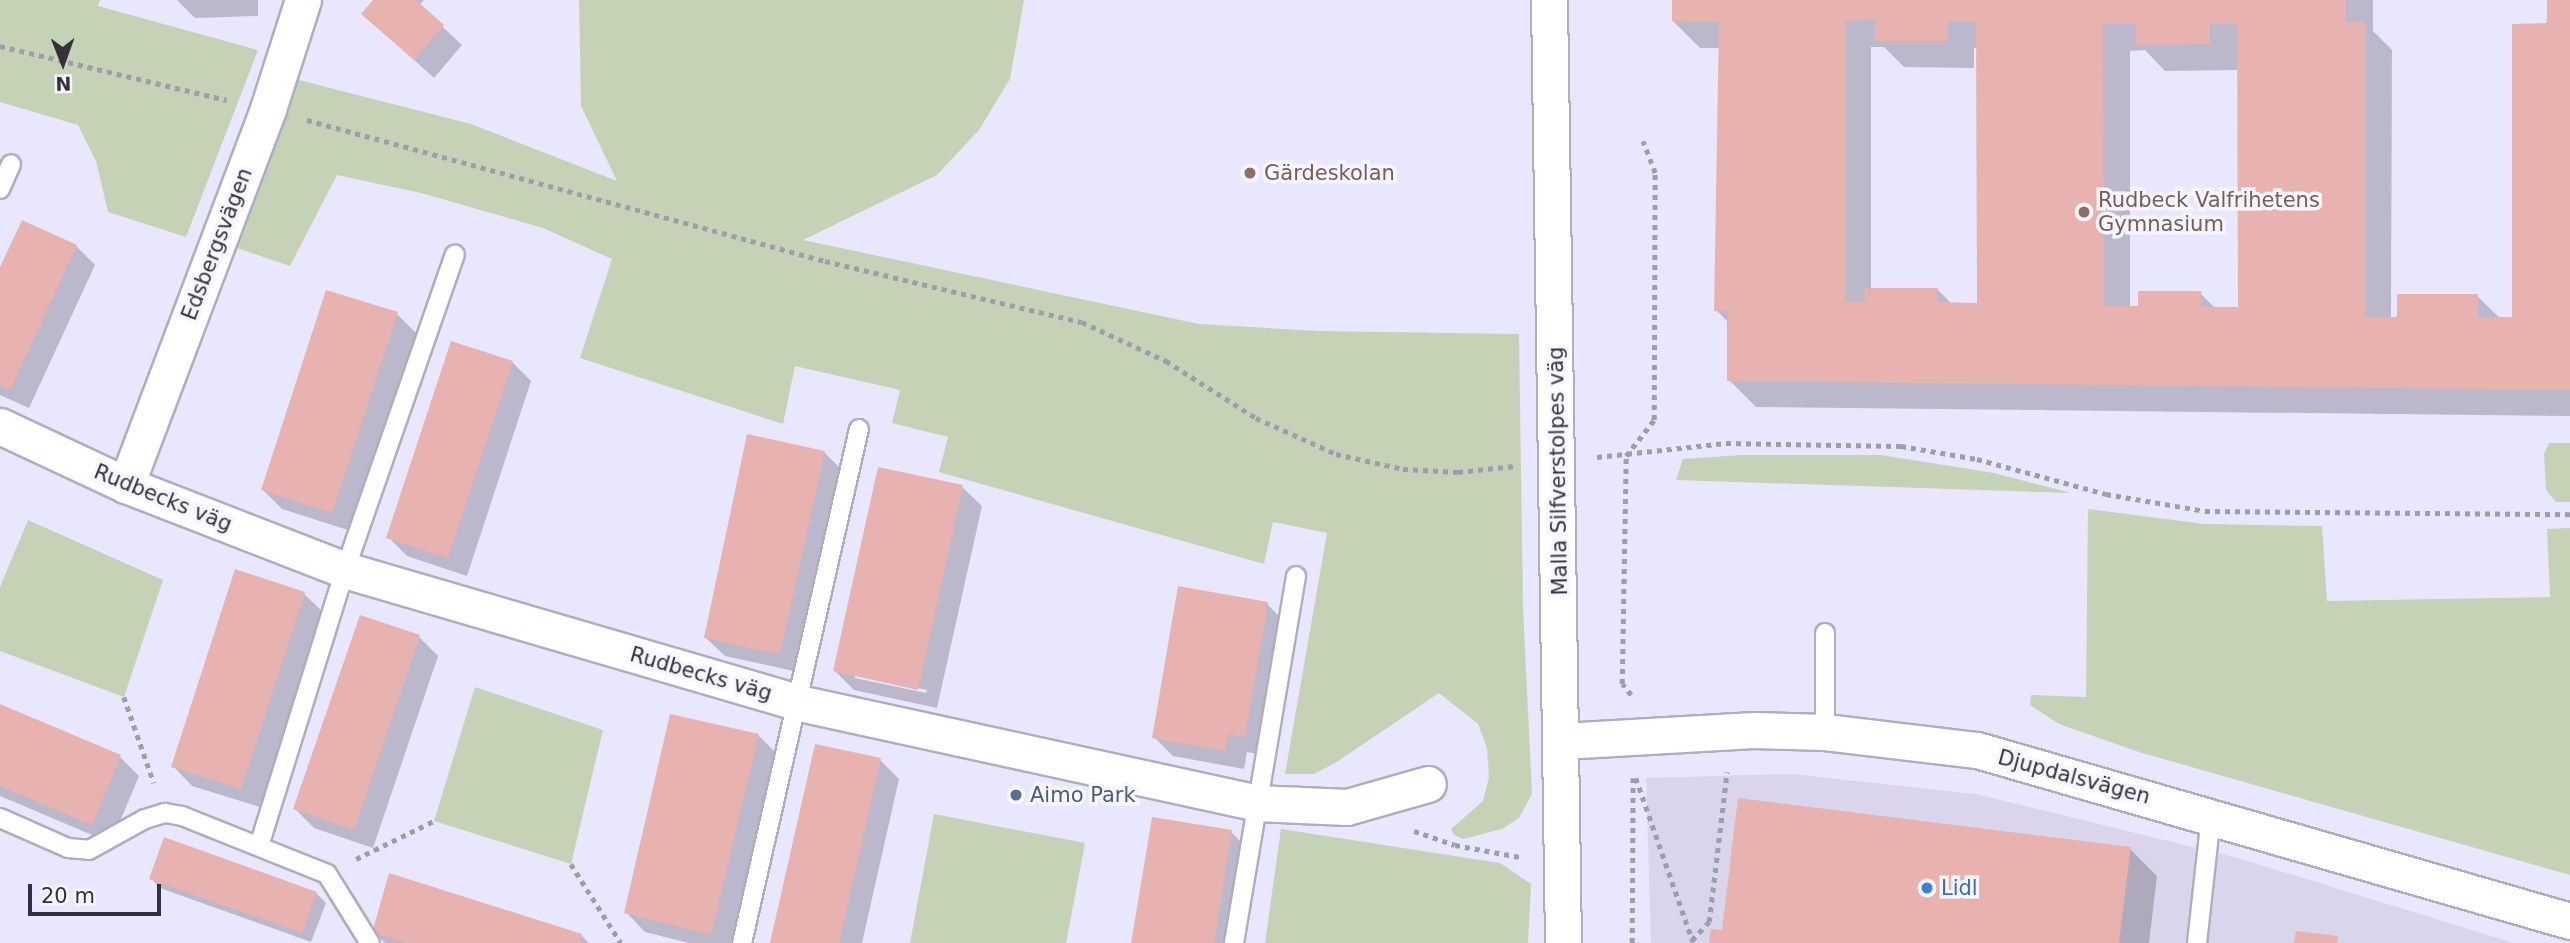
<!DOCTYPE html>
<meta charset="utf-8">
<style>
body{margin:0}
#map{position:relative;width:2570px;height:943px;overflow:hidden;background:#e9e7fd;font-family:"DejaVu Sans",sans-serif}
div>[style]{position:absolute}
.commercial>*{inset:0;background:#dad5eb}
.green>*{inset:0;background:#c6d2b6}
.shadow>*{inset:0;background:#0003}
.building>*{inset:0;background:#e8b2b0}
.path>*{height:4.5px;margin-top:-2.25px;transform-origin:0;background:repeating-linear-gradient(90deg,#9e9dad 0 5px,transparent 0 10px)}
.roads{filter:drop-shadow(2px 0 #afadc2) drop-shadow(-2px 0 #afadc2) drop-shadow(0 2px #afadc2) drop-shadow(0 -2px #afadc2)}
.service>*{height:18px;margin:-9px;padding:0 9px;transform-origin:9px;border-radius:9px;background:#fff}
.minor>*{height:35px;margin:-17.5px;padding:0 17.5px;transform-origin:17.5px;border-radius:17.5px;background:#fff}
.dots>*{width:19px;height:19px;translate:-50% -50%;box-sizing:border-box;border:4px solid #f7f6ff;border-radius:50%}
span{translate:-50% -50%;white-space:nowrap;text-align:center;line-height:1.15;-webkit-text-stroke:7px #f7f6ff;paint-order:stroke}
.education-label{font-size:21px;color:#785e54}
.left{translate:0 -50%;text-align:left}
.street-label{font-size:21px;color:#33323a}
.service-label{font-size:21px;color:#4e5e75}
.shop-label{font-size:21px;color:#366cbe}
.north{position:absolute;left:28px;top:28px;width:70px;height:70px;-webkit-text-stroke:5px #f7f6ff;paint-order:stroke;rotate:179deg;font-size:19px;font-weight:700;line-height:28px;text-align:center;color:#33323a}
.north::after{content:'';display:block;margin:auto;width:24px;height:32px;background:#33323a;clip-path:polygon(50% 0,100% 100%,50% 72%,0 100%)}
.scale{position:absolute;left:28px;top:884px;width:133px;height:32px;box-sizing:border-box;border:4px solid #33323a;border-top:0;padding-left:9px;font-size:21px;line-height:24px;white-space:nowrap;color:#33323a;-webkit-text-stroke:5px #f7f6ff;paint-order:stroke}
</style>
<div id="map">
<div class="commercial">
<div style="clip-path:polygon(1791px 774px,1976px 794px,2238px 858px,2514px 943px,1651px 943px,1646px 778px)"></div>
</div>
<div class="green">
<div style="clip-path:polygon(0 0,100px 0,98px 6px,258px 50px,186px 237px,108px 212px,96px 161px,78px 125px,0 102px)"></div>
<div style="clip-path:polygon(579px 0,1024px 0,1010px 79px,979px 130px,937px 175px,803px 240px,1199px 324px,1318px 331px,1519px 334px,1523px 607px,1532px 794px,1519px 818px,1502px 829px,1463px 839px,1454px 835px,1451px 829px,1483px 801px,1489px 777px,1487px 748px,1478px 724px,1439px 693px,1335px 763px,1314px 774px,1285px 774px,1327px 533px,1273px 522px,1264px 564px,939px 472px,948px 437px,892px 423px,900px 390px,795px 366px,783px 424px,580px 358px,612px 259px,543px 228px,421px 193px,337px 175px,290px 266px,234px 247px,295px 79px,471px 124px,617px 181px,581px 106px)"></div>
<div style="clip-path:polygon(2549px 443px,2570px 443px,2570px 502px,2556px 502px,2546px 490px,2544px 454px)"></div>
<div style="clip-path:polygon(1742px 455px,1881px 455px,1994px 473px,2071px 493px,1676px 480px,1683px 459px)"></div>
<div style="clip-path:polygon(2088px 509px,2204px 524px,2322px 526px,2327px 601px,2550px 597px,2547px 529px,2570px 528px,2570px 875px,2139px 752px,2059px 724px,2030px 705px,2031px 695px,2086px 697px)"></div>
<div style="clip-path:polygon(28px 520px,163px 580px,124px 697px,0 651px,0 587px)"></div>
<div style="clip-path:polygon(475px 687px,603px 730px,571px 864px,434px 821px)"></div>
<div style="clip-path:polygon(934px 814px,1085px 843px,1066px 943px,910px 943px)"></div>
<div style="clip-path:polygon(1281px 829px,1500px 863px,1531px 884px,1528px 943px,1265px 943px)"></div>
</div>
<div class="shadow">
<div style="clip-path:polygon(177px 0,258px 0,258px 16px,195px 18px)"></div>
<div style="clip-path:polygon(376px 0,424px 0,419px 5px,462px 45px,434px 78px,364px 14px)"></div>
<div style="clip-path:polygon(evenodd,1673px 0,2373px 0,2373px 31px,2392px 50px,2391px 318px,2477px 296px,2501px 319px,2513px 319px,2549px 0,2570px 0,2570px 416px,1756px 407px,1729px 380px,1729px 323px,1716px 310px,1720px 48px,1700px 48px,1673px 21px,1673px 0,1871px 47px,1884px 47px,1904px 67px,1974px 68px,1974px 48px,1978px 48px,1979px 304px,1952px 304px,1937px 289px,1871px 290px,1871px 47px,1673px 0,2145px 50px,2165px 71px,2239px 70px,2240px 309px,2216px 309px,2200px 293px,2130px 308px,2130px 51px,2145px 50px)"></div>
<div style="clip-path:polygon(23px 222px,76px 246px,95px 265px,29px 408px,0 395px,0 272px)"></div>
<div style="clip-path:polygon(397px 314px,416px 333px,351px 531px,282px 509px,263px 490px)"></div>
<div style="clip-path:polygon(512px 362px,531px 381px,467px 576px,407px 556px,388px 537px)"></div>
<div style="clip-path:polygon(824px 452px,843px 471px,798px 672px,725px 656px,705px 637px)"></div>
<div style="clip-path:polygon(evenodd,962px 487px,982px 506px,937px 708px,854px 690px,835px 671px,962px 487px,855px 674px,927px 690px,926px 693px,855px 678px,855px 674px)"></div>
<div style="clip-path:polygon(304px 594px,324px 613px,260px 807px,192px 786px,173px 766px)"></div>
<div style="clip-path:polygon(1267px 604px,1286px 623px,1264px 755px,1247px 752px,1244px 769px,1173px 756px,1154px 737px)"></div>
<div style="clip-path:polygon(419px 637px,438px 656px,373px 848px,314px 828px,295px 809px)"></div>
<div style="clip-path:polygon(0 706px,120px 757px,139px 776px,111px 843px,0 796px)"></div>
<div style="clip-path:polygon(759px 736px,778px 755px,732px 943px,689px 943px,645px 932px,626px 912px)"></div>
<div style="clip-path:polygon(880px 760px,899px 779px,862px 943px,772px 943px)"></div>
<div style="clip-path:polygon(1231px 832px,1250px 851px,1235px 943px,1133px 943px)"></div>
<div style="clip-path:polygon(2130px 849px,2157px 876px,2149px 943px,1711px 943px,1723px 932px)"></div>
<div style="clip-path:polygon(151px 878px,316px 893px,326px 903px,311px 942px,160px 888px)"></div>
<div style="clip-path:polygon(374px 932px,581px 935px,589px 943px,385px 943px)"></div>
</div>
<div class="building">
<div style="clip-path:polygon(373px 0,416px 0,444px 25px,414px 60px,361px 14px)"></div>
<div style="clip-path:polygon(evenodd,1672px 0,2346px 0,2346px 22px,2365px 21px,2365px 317px,2397px 317px,2397px 294px,2478px 294px,2478px 317px,2512px 317px,2512px 24px,2547px 23px,2547px 0,2570px 0,2570px 390px,1727px 381px,1727px 311px,1714px 311px,1719px 22px,1672px 21px,1672px 0,1875px 20px,1875px 41px,1948px 41px,1948px 22px,1976px 22px,1977px 303px,1937px 302px,1938px 288px,1864px 288px,1865px 302px,1845px 302px,1845px 21px,1875px 20px,1672px 0,2103px 24px,2136px 24px,2136px 45px,2210px 44px,2210px 24px,2237px 24px,2238px 307px,2201px 307px,2201px 291px,2138px 291px,2138px 306px,2104px 306px,2103px 24px)"></div>
<div style="clip-path:polygon(22px 220px,77px 245px,10px 390px,0 386px,0 267px)"></div>
<div style="clip-path:polygon(326px 290px,398px 312px,332px 513px,261px 490px)"></div>
<div style="clip-path:polygon(451px 341px,513px 361px,448px 558px,386px 538px)"></div>
<div style="clip-path:polygon(747px 434px,825px 451px,780px 654px,704px 638px)"></div>
<div style="clip-path:polygon(878px 467px,963px 485px,918px 690px,833px 671px)"></div>
<div style="clip-path:polygon(235px 569px,305px 592px,241px 789px,171px 767px)"></div>
<div style="clip-path:polygon(1178px 586px,1268px 602px,1245px 737px,1228px 734px,1225px 751px,1152px 738px)"></div>
<div style="clip-path:polygon(360px 615px,420px 635px,354px 830px,293px 809px)"></div>
<div style="clip-path:polygon(0 704px,121px 755px,92px 825px,0 786px)"></div>
<div style="clip-path:polygon(670px 714px,759px 734px,711px 935px,624px 913px)"></div>
<div style="clip-path:polygon(815px 744px,881px 758px,839px 943px,770px 943px)"></div>
<div style="clip-path:polygon(1738px 798px,2131px 847px,2119px 943px,1709px 943px,1711px 929px,1722px 930px)"></div>
<div style="clip-path:polygon(1152px 817px,1232px 830px,1214px 943px,1131px 943px)"></div>
<div style="clip-path:polygon(164px 837px,317px 892px,302px 933px,149px 879px)"></div>
<div style="clip-path:polygon(389px 873px,582px 934px,579px 943px,406px 943px,372px 933px)"></div>
<div style="clip-path:polygon(2296px 931px,2338px 936px,2337px 943px,2294px 943px)"></div>
</div>
<div class="path">
<div style="left:0;top:46px;width:233px;rotate:13.4deg"></div>
<div style="left:307px;top:120px;width:537px;rotate:15.23deg"></div>
<div style="left:825px;top:261px;width:264px;rotate:13.4deg"></div>
<div style="left:1082px;top:322px;width:93px;rotate:24.9deg"></div>
<div style="left:1166px;top:361px;width:107px;rotate:32.3deg"></div>
<div style="left:1256px;top:418px;width:88px;rotate:24.2deg"></div>
<div style="left:1336px;top:454px;width:69px;rotate:12.6deg"></div>
<div style="left:1403px;top:469px;width:55px;rotate:3.1deg"></div>
<div style="left:1458px;top:472px;width:57px;rotate:-6deg"></div>
<div style="left:1597px;top:457px;width:130px;rotate:-6.2deg"></div>
<div style="left:1726px;top:443px;width:175px;rotate:1deg"></div>
<div style="left:1901px;top:446px;width:77px;rotate:9.7deg"></div>
<div style="left:1977px;top:459px;width:134px;rotate:15.2deg"></div>
<div style="left:2106px;top:494px;width:100px;rotate:9.7deg"></div>
<div style="left:2205px;top:511px;width:365px;rotate:0.5deg"></div>
<div style="left:1631px;top:695px;width:14px;rotate:-129deg"></div>
<div style="left:1622px;top:684px;width:228px;rotate:-89deg"></div>
<div style="left:1626px;top:456px;width:46px;rotate:-52.1deg"></div>
<div style="left:1654px;top:420px;width:247px;rotate:-89.8deg"></div>
<div style="left:1655px;top:173px;width:34px;rotate:-111deg"></div>
<div style="left:124px;top:697px;width:91px;rotate:70.8deg"></div>
<div style="left:1636px;top:778px;width:174px;rotate:70.8deg"></div>
<div style="left:1414px;top:831px;width:43px;rotate:18.9deg"></div>
<div style="left:1455px;top:845px;width:66px;rotate:10.5deg"></div>
<div style="left:356px;top:859px;width:87px;rotate:-26deg"></div>
<div style="left:571px;top:864px;width:93px;rotate:57.7deg"></div>
<div style="left:1692px;top:940px;width:25px;rotate:-47deg"></div>
<div style="left:1709px;top:922px;width:151px;rotate:-83.2deg"></div>
<div style="left:1632px;top:943px;width:165px;rotate:-89.7deg"></div>
</div>
<div class="roads">
<div class="service">
<div style="left:0;top:189px;width:27px;rotate:-66deg"></div>
<div style="left:1825px;top:732px;width:99px;rotate:-90deg"></div>
<div style="left:0;top:818px;width:74px;rotate:23.8deg"></div>
<div style="left:68px;top:848px;width:21px;rotate:5deg"></div>
<div style="left:89px;top:850px;width:64px;rotate:-29deg"></div>
<div style="left:145px;top:819px;width:21px;rotate:-17deg"></div>
<div style="left:165px;top:813px;width:17px;rotate:10deg"></div>
<div style="left:182px;top:816px;width:156px;rotate:21.8deg"></div>
<div style="left:327px;top:874px;width:81px;rotate:58.1deg"></div>
<div style="left:259px;top:846px;width:289px;rotate:-72.7deg"></div>
<div style="left:345px;top:570px;width:334px;rotate:-70.8deg"></div>
<div style="left:742px;top:943px;width:527px;rotate:-77.18deg"></div>
<div style="left:1234px;top:943px;width:372px;rotate:-80.4deg"></div>
<div style="left:2197px;top:943px;width:128px;rotate:-83.7deg"></div>
</div>
<div class="minor">
<div style="left:1549px;top:0;width:943px;rotate:89.15deg"></div>
<div style="left:0;top:426px;width:139px;rotate:25.1deg"></div>
<div style="left:126px;top:485px;width:235px;rotate:21.2deg"></div>
<div style="left:345px;top:570px;width:473px;rotate:16.3deg"></div>
<div style="left:799px;top:703px;width:468px;rotate:12.3deg"></div>
<div style="left:1256px;top:803px;width:91px;rotate:2.5deg"></div>
<div style="left:1347px;top:807px;width:84px;rotate:-15.9deg"></div>
<div style="left:126px;top:485px;width:402px;rotate:-69.3deg"></div>
<div style="left:268px;top:109px;width:114px;rotate:-72.2deg"></div>
<div style="left:1562px;top:741px;width:192px;rotate:-3.3deg"></div>
<div style="left:1754px;top:730px;width:71px;rotate:1.6deg"></div>
<div style="left:1825px;top:732px;width:153px;rotate:6.8deg"></div>
<div style="left:1977px;top:750px;width:617px;rotate:16.09deg"></div>
</div>
</div>
<div class="dots">
<div style="left:1250px;top:173px;background:#8d6e63"></div>
<div style="left:2084px;top:212px;background:#8d6e63"></div>
<div style="left:1016px;top:795px;background:#5c6f8a"></div>
<div style="left:1927px;top:888px;background:#3f7fe0"></div>
</div>
<div class="education-label">
<span class="left" style="left:1264px;top:173px">Gärdeskolan</span>
<span class="left" style="left:2098px;top:212px">Rudbeck Valfrihetens<br>Gymnasium</span>
</div>
<div class="street-label">
<span style="left:217px;top:244px;rotate:-69deg">Edsbergsvägen</span>
<span style="left:1558px;top:471px;rotate:-91deg">Malla Silfverstolpes väg</span>
<span style="left:163px;top:498px;rotate:22deg">Rudbecks väg</span>
<span style="left:701px;top:674px;rotate:16deg">Rudbecks väg</span>
<span style="left:2074px;top:777px;rotate:15deg">Djupdalsvägen</span>
</div>
<div class="service-label">
<span class="left" style="left:1030px;top:795px">Aimo Park</span>
</div>
<div class="shop-label">
<span class="left" style="left:1941px;top:888px">Lidl</span>
</div>
<div class="north">N</div>
<div class="scale">20 m</div>
</div>
